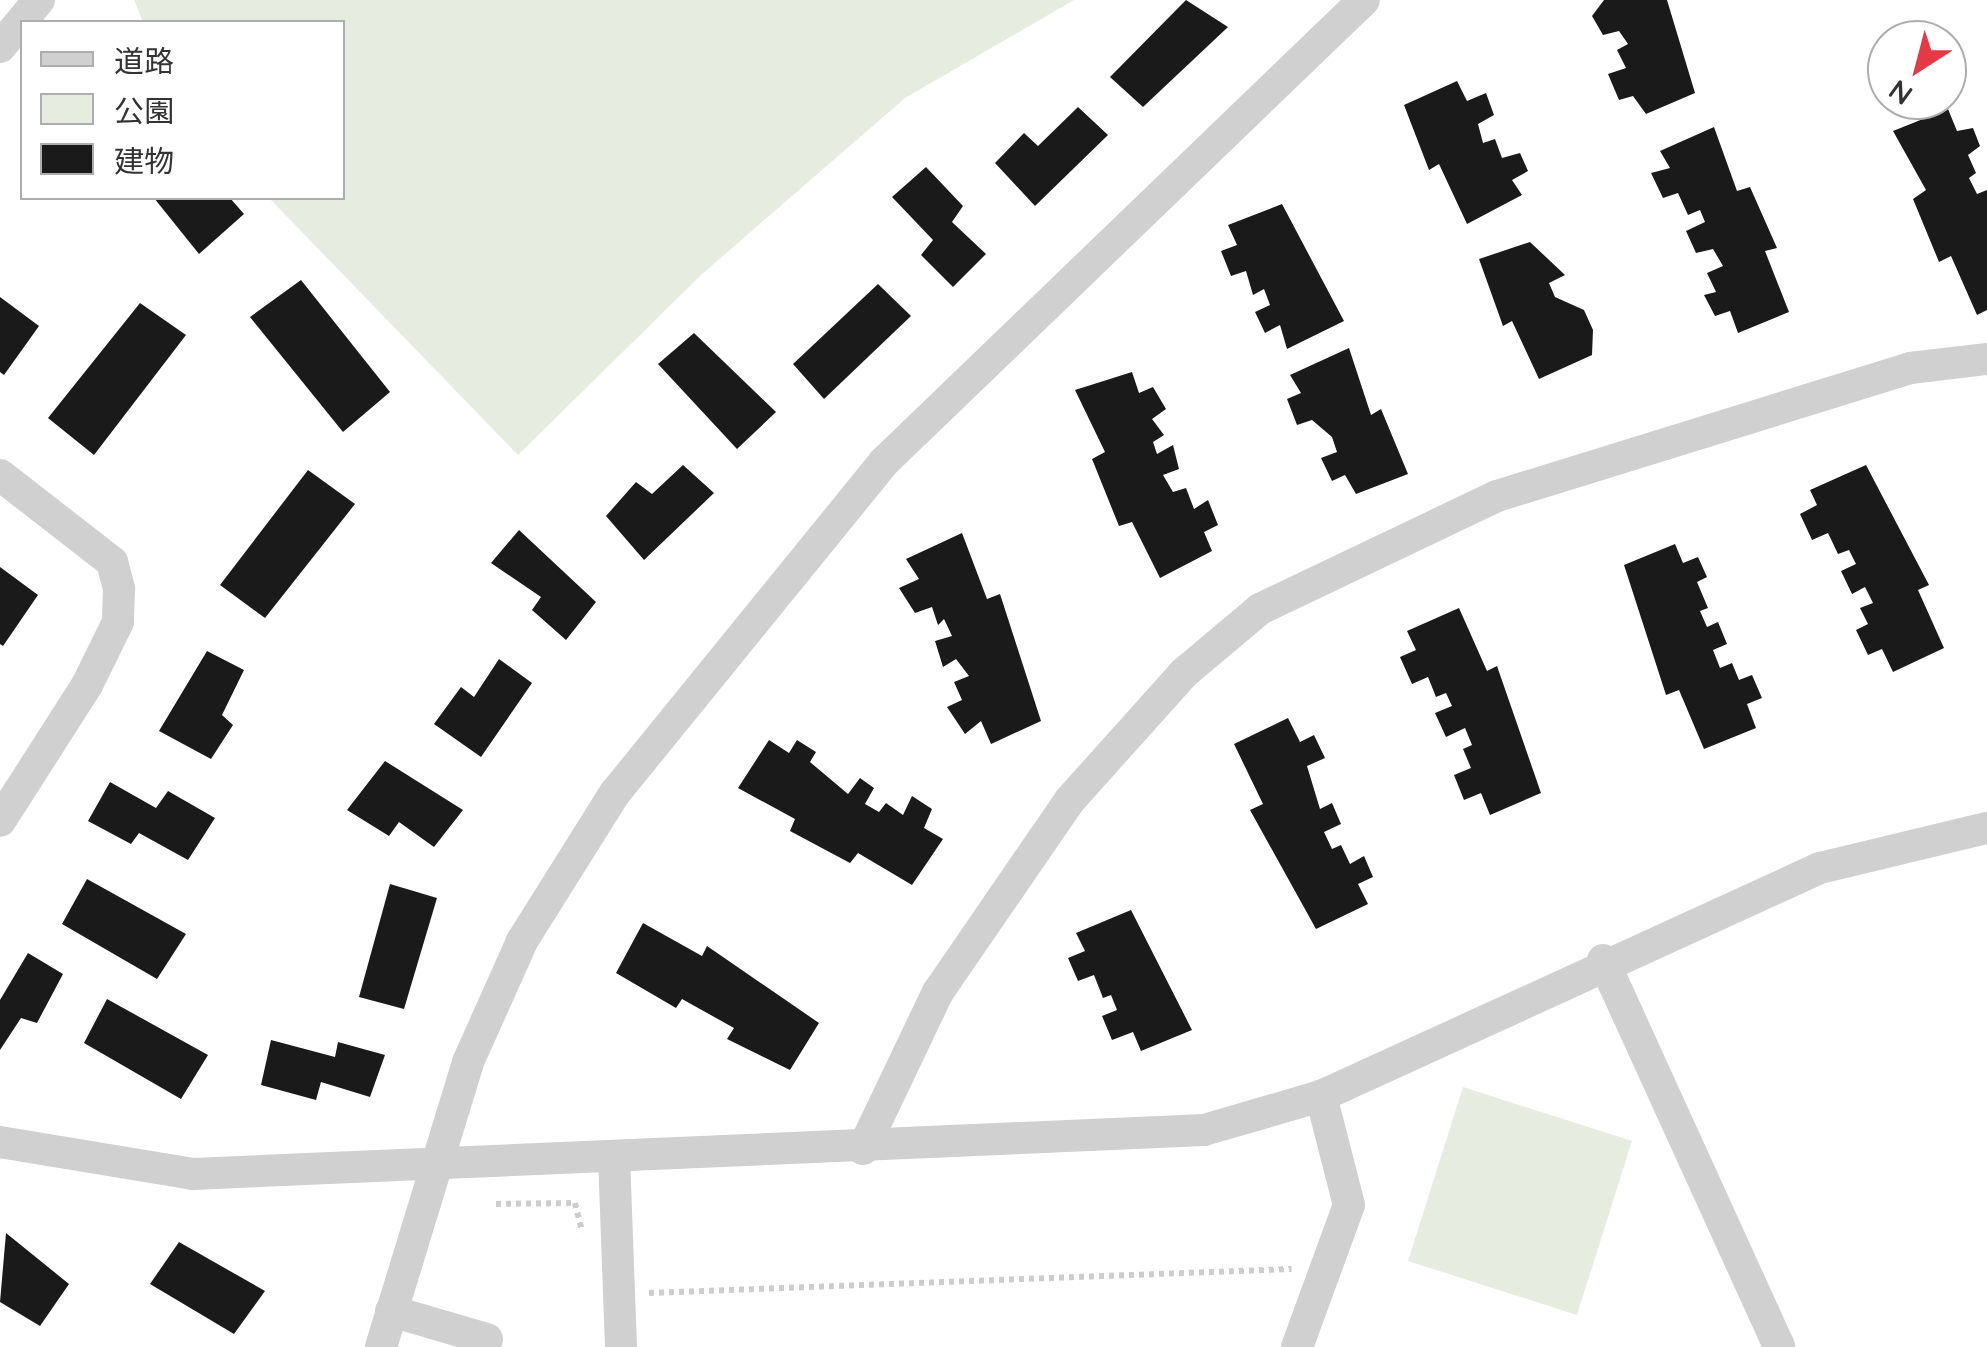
<!DOCTYPE html>
<meta charset="utf-8">
<style>
body{margin:0}
#map{position:relative;width:1987px;height:1347px;overflow:hidden;background:#fff;font-family:Quicksand,"Noto Sans JP",sans-serif}
div>[style]{position:absolute}
.green>*{inset:0;background:#e6ecdf}
.building>*{inset:0;background:#1a1a1a}
.path>*{height:6px;margin-top:-3px;transform-origin:0;background:repeating-linear-gradient(90deg,#cdcdcd 0 5px,transparent 0 10px)}
.minor>*{height:32px;margin:-16px;padding:0 16px;transform-origin:16px;border-radius:16px;background:#d0d0d0}
span{translate:-50% -50%;white-space:nowrap;text-align:center;line-height:1.15;-webkit-text-stroke:10px #fff;paint-order:stroke}
.legend{position:absolute;left:20px;top:20px;width:325px;height:180px;box-sizing:border-box;background:#fff;border:2px solid #adadad;margin:0;padding:12px 18px;list-style:none;font-size:30px;color:#333}
.legend li{display:flex;align-items:center;gap:20px;height:50px}
.legend b{width:50px;border:2px solid #adadad}
.north{position:absolute;left:1867px;top:20px;width:100px;height:100px;box-sizing:border-box;background:#fff;border:2px solid #adadad;border-radius:50%;rotate:216deg;font-size:28px;font-weight:700;line-height:40px;text-align:center;color:#333}
.north::after{content:'';display:block;margin:auto;width:35px;height:45px;background:#e63946;clip-path:polygon(50% 0,100% 100%,50% 72%,0 100%)}
</style>
<div id="map">
<div class="green">
<div style="clip-path:polygon(134px 0,1074px 0,905px 98px,701px 275px,518px 455px,269px 198px,342px 198px,342px 22px,143px 22px)"></div>
<div style="clip-path:polygon(1463px 1087px,1632px 1141px,1577px 1315px,1408px 1261px)"></div>
</div>
<div class="building">
<div style="clip-path:polygon(1186px 0,1228px 27px,1143px 107px,1110px 77px)"></div>
<div style="clip-path:polygon(1604px 0,1667px 0,1695px 93px,1646px 114px,1633px 96px,1619px 100px,1608px 74px,1626px 68px,1617px 50px,1628px 44px,1619px 31px,1603px 35px,1592px 16px)"></div>
<div style="clip-path:polygon(1457px 81px,1467px 101px,1486px 93px,1494px 115px,1478px 124px,1483px 143px,1495px 139px,1502px 158px,1520px 153px,1528px 171px,1512px 180px,1522px 195px,1467px 224px,1439px 164px,1429px 170px,1404px 105px)"></div>
<div style="clip-path:polygon(1078px 107px,1108px 135px,1035px 206px,995px 163px,1024px 133px,1038px 146px)"></div>
<div style="clip-path:polygon(1948px 109px,1957px 131px,1973px 128px,1980px 146px,1968px 155px,1976px 173px,1969px 178px,1977px 194px,1987px 190px,1987px 310px,1977px 315px,1951px 256px,1939px 262px,1913px 199px,1926px 190px,1893px 131px)"></div>
<div style="clip-path:polygon(1714px 127px,1737px 191px,1750px 187px,1777px 248px,1765px 251px,1789px 312px,1738px 333px,1730px 311px,1715px 316px,1704px 295px,1716px 292px,1707px 273px,1723px 266px,1713px 249px,1696px 253px,1686px 231px,1705px 222px,1700px 210px,1688px 215px,1678px 193px,1663px 198px,1651px 173px,1670px 168px,1660px 151px)"></div>
<div style="clip-path:polygon(926px 167px,963px 206px,952px 222px,986px 254px,953px 287px,921px 255px,933px 240px,892px 197px)"></div>
<div style="clip-path:polygon(154px 198px,230px 198px,244px 214px,199px 254px)"></div>
<div style="clip-path:polygon(1282px 204px,1344px 321px,1287px 349px,1280px 325px,1265px 333px,1255px 312px,1270px 305px,1264px 289px,1253px 295px,1246px 271px,1231px 276px,1221px 251px,1237px 245px,1228px 225px)"></div>
<div style="clip-path:polygon(1530px 242px,1565px 275px,1549px 283px,1555px 297px,1584px 310px,1593px 330px,1592px 355px,1539px 379px,1512px 321px,1503px 326px,1479px 259px)"></div>
<div style="clip-path:polygon(301px 280px,390px 392px,343px 432px,250px 317px)"></div>
<div style="clip-path:polygon(878px 284px,911px 316px,824px 399px,793px 364px)"></div>
<div style="clip-path:polygon(0 297px,39px 326px,4px 375px,0 372px)"></div>
<div style="clip-path:polygon(140px 303px,186px 335px,94px 455px,48px 418px)"></div>
<div style="clip-path:polygon(694px 333px,776px 412px,737px 449px,658px 364px)"></div>
<div style="clip-path:polygon(1349px 348px,1371px 415px,1381px 409px,1408px 474px,1356px 494px,1345px 475px,1332px 481px,1321px 458px,1337px 452px,1332px 437px,1312px 420px,1297px 425px,1287px 399px,1301px 393px,1290px 375px)"></div>
<div style="clip-path:polygon(1132px 372px,1139px 393px,1153px 387px,1166px 409px,1152px 419px,1164px 435px,1153px 442px,1157px 454px,1173px 445px,1179px 469px,1163px 475px,1173px 492px,1186px 488px,1194px 509px,1208px 500px,1218px 525px,1204px 532px,1212px 551px,1160px 578px,1132px 522px,1119px 526px,1092px 459px,1105px 452px,1075px 390px)"></div>
<div style="clip-path:polygon(683px 465px,714px 493px,644px 560px,606px 516px,636px 482px,652px 494px)"></div>
<div style="clip-path:polygon(1866px 465px,1929px 585px,1918px 590px,1944px 648px,1893px 672px,1882px 649px,1868px 655px,1856px 630px,1868px 624px,1860px 608px,1873px 603px,1865px 587px,1852px 594px,1841px 571px,1856px 564px,1849px 550px,1838px 554px,1828px 533px,1812px 540px,1800px 514px,1817px 505px,1810px 490px)"></div>
<div style="clip-path:polygon(308px 470px,355px 504px,265px 618px,220px 585px)"></div>
<div style="clip-path:polygon(519px 530px,596px 602px,566px 640px,532px 610px,541px 597px,491px 563px)"></div>
<div style="clip-path:polygon(962px 533px,987px 599px,1000px 594px,1041px 721px,991px 744px,981px 721px,965px 734px,947px 707px,962px 700px,954px 682px,969px 676px,956px 659px,943px 667px,935px 641px,952px 636px,944px 619px,938px 625px,932px 607px,915px 613px,899px 588px,919px 579px,906px 559px)"></div>
<div style="clip-path:polygon(1675px 544px,1683px 563px,1698px 557px,1707px 577px,1697px 582px,1708px 608px,1700px 611px,1707px 627px,1718px 622px,1727px 644px,1713px 650px,1720px 668px,1732px 663px,1739px 680px,1752px 675px,1762px 698px,1747px 704px,1756px 728px,1704px 749px,1679px 690px,1666px 695px,1624px 565px)"></div>
<div style="clip-path:polygon(0 567px,38px 595px,3px 646px,0 644px)"></div>
<div style="clip-path:polygon(1459px 608px,1487px 671px,1497px 666px,1541px 793px,1490px 815px,1481px 793px,1464px 800px,1454px 775px,1471px 768px,1463px 749px,1472px 745px,1465px 728px,1446px 737px,1435px 713px,1452px 706px,1446px 693px,1436px 697px,1428px 677px,1412px 684px,1400px 657px,1416px 650px,1407px 631px)"></div>
<div style="clip-path:polygon(207px 651px,244px 670px,222px 715px,233px 725px,211px 759px,159px 731px)"></div>
<div style="clip-path:polygon(499px 659px,532px 683px,481px 757px,434px 724px,461px 687px,474px 697px)"></div>
<div style="clip-path:polygon(1288px 718px,1300px 742px,1314px 735px,1325px 758px,1307px 766px,1320px 809px,1332px 803px,1341px 824px,1324px 832px,1332px 849px,1341px 845px,1350px 864px,1364px 856px,1373px 877px,1358px 884px,1368px 904px,1316px 929px,1250px 810px,1263px 804px,1234px 744px)"></div>
<div style="clip-path:polygon(769px 740px,789px 753px,797px 740px,816px 752px,810px 762px,848px 794px,860px 778px,874px 788px,865px 804px,879px 812px,886px 803px,903px 815px,912px 796px,932px 809px,924px 828px,943px 839px,912px 885px,858px 853px,850px 863px,790px 831px,795px 819px,738px 788px)"></div>
<div style="clip-path:polygon(385px 761px,463px 810px,434px 847px,399px 822px,389px 836px,347px 810px)"></div>
<div style="clip-path:polygon(110px 782px,156px 808px,168px 791px,215px 818px,188px 860px,139px 833px,131px 844px,88px 821px)"></div>
<div style="clip-path:polygon(87px 879px,186px 934px,157px 979px,62px 924px)"></div>
<div style="clip-path:polygon(390px 884px,437px 898px,404px 1009px,359px 997px)"></div>
<div style="clip-path:polygon(1131px 910px,1192px 1030px,1141px 1051px,1133px 1032px,1112px 1040px,1102px 1016px,1117px 1010px,1111px 995px,1103px 998px,1094px 975px,1078px 981px,1068px 958px,1085px 951px,1076px 933px)"></div>
<div style="clip-path:polygon(643px 923px,702px 956px,707px 946px,819px 1023px,790px 1070px,727px 1039px,734px 1028px,682px 999px,676px 1008px,616px 973px)"></div>
<div style="clip-path:polygon(28px 953px,63px 974px,37px 1023px,21px 1018px,0 1050px,0 1000px)"></div>
<div style="clip-path:polygon(107px 999px,208px 1055px,181px 1099px,84px 1043px)"></div>
<div style="clip-path:polygon(271px 1040px,335px 1057px,338px 1042px,385px 1055px,370px 1097px,321px 1082px,316px 1100px,261px 1085px)"></div>
<div style="clip-path:polygon(6px 1233px,69px 1284px,40px 1326px,0 1302px)"></div>
<div style="clip-path:polygon(179px 1242px,265px 1291px,234px 1334px,150px 1284px)"></div>
</div>
<div class="path">
<div style="left:496px;top:1204px;width:79px;rotate:-0.7deg"></div>
<div style="left:575px;top:1203px;width:30px;rotate:76deg"></div>
<div style="left:649px;top:1293px;width:643px;rotate:-2.14deg"></div>
</div>
<div class="minor">
<div style="left:0;top:47px;width:61px;rotate:-50.3deg"></div>
<div style="left:0;top:475px;width:142px;rotate:37.8deg"></div>
<div style="left:112px;top:562px;width:28px;rotate:75deg"></div>
<div style="left:119px;top:589px;width:33px;rotate:92deg"></div>
<div style="left:118px;top:622px;width:70px;rotate:116.2deg"></div>
<div style="left:87px;top:685px;width:161px;rotate:122.6deg"></div>
<div style="left:1603px;top:960px;width:425px;rotate:65.5deg"></div>
<div style="left:0;top:1142px;width:196px;rotate:9.4deg"></div>
<div style="left:193px;top:1174px;width:1012px;rotate:-2.49deg"></div>
<div style="left:1204px;top:1130px;width:122px;rotate:-16.2deg"></div>
<div style="left:1321px;top:1096px;width:549px;rotate:-24.56deg"></div>
<div style="left:1820px;top:868px;width:172px;rotate:-13.5deg"></div>
<div style="left:863px;top:1149px;width:174px;rotate:-64.5deg"></div>
<div style="left:938px;top:992px;width:233px;rotate:-55.5deg"></div>
<div style="left:1070px;top:800px;width:171px;rotate:-48.1deg"></div>
<div style="left:1184px;top:673px;width:99px;rotate:-40.1deg"></div>
<div style="left:1260px;top:609px;width:263px;rotate:-25.5deg"></div>
<div style="left:1497px;top:496px;width:432px;rotate:-17.2deg"></div>
<div style="left:1910px;top:368px;width:78px;rotate:-6.7deg"></div>
<div style="left:614px;top:1156px;width:191px;rotate:87.9deg"></div>
<div style="left:391px;top:1311px;width:100px;rotate:16.3deg"></div>
<div style="left:381px;top:1347px;width:298px;rotate:-73deg"></div>
<div style="left:468px;top:1062px;width:133px;rotate:-65.9deg"></div>
<div style="left:522px;top:941px;width:175px;rotate:-57.9deg"></div>
<div style="left:615px;top:793px;width:427px;rotate:-50.9deg"></div>
<div style="left:884px;top:462px;width:666px;rotate:-43.91deg"></div>
<div style="left:1297px;top:1347px;width:151px;rotate:-69.9deg"></div>
<div style="left:1349px;top:1205px;width:113px;rotate:-104.4deg"></div>
</div>
<ul class="legend">
<li><b style="height:12px;background:#d0d0d0"></b>道路</li>
<li><b style="height:28px;background:#e6ecdf"></b>公園</li>
<li><b style="height:28px;background:#1a1a1a"></b>建物</li>
</ul>
<div class="north">N</div>
</div>
